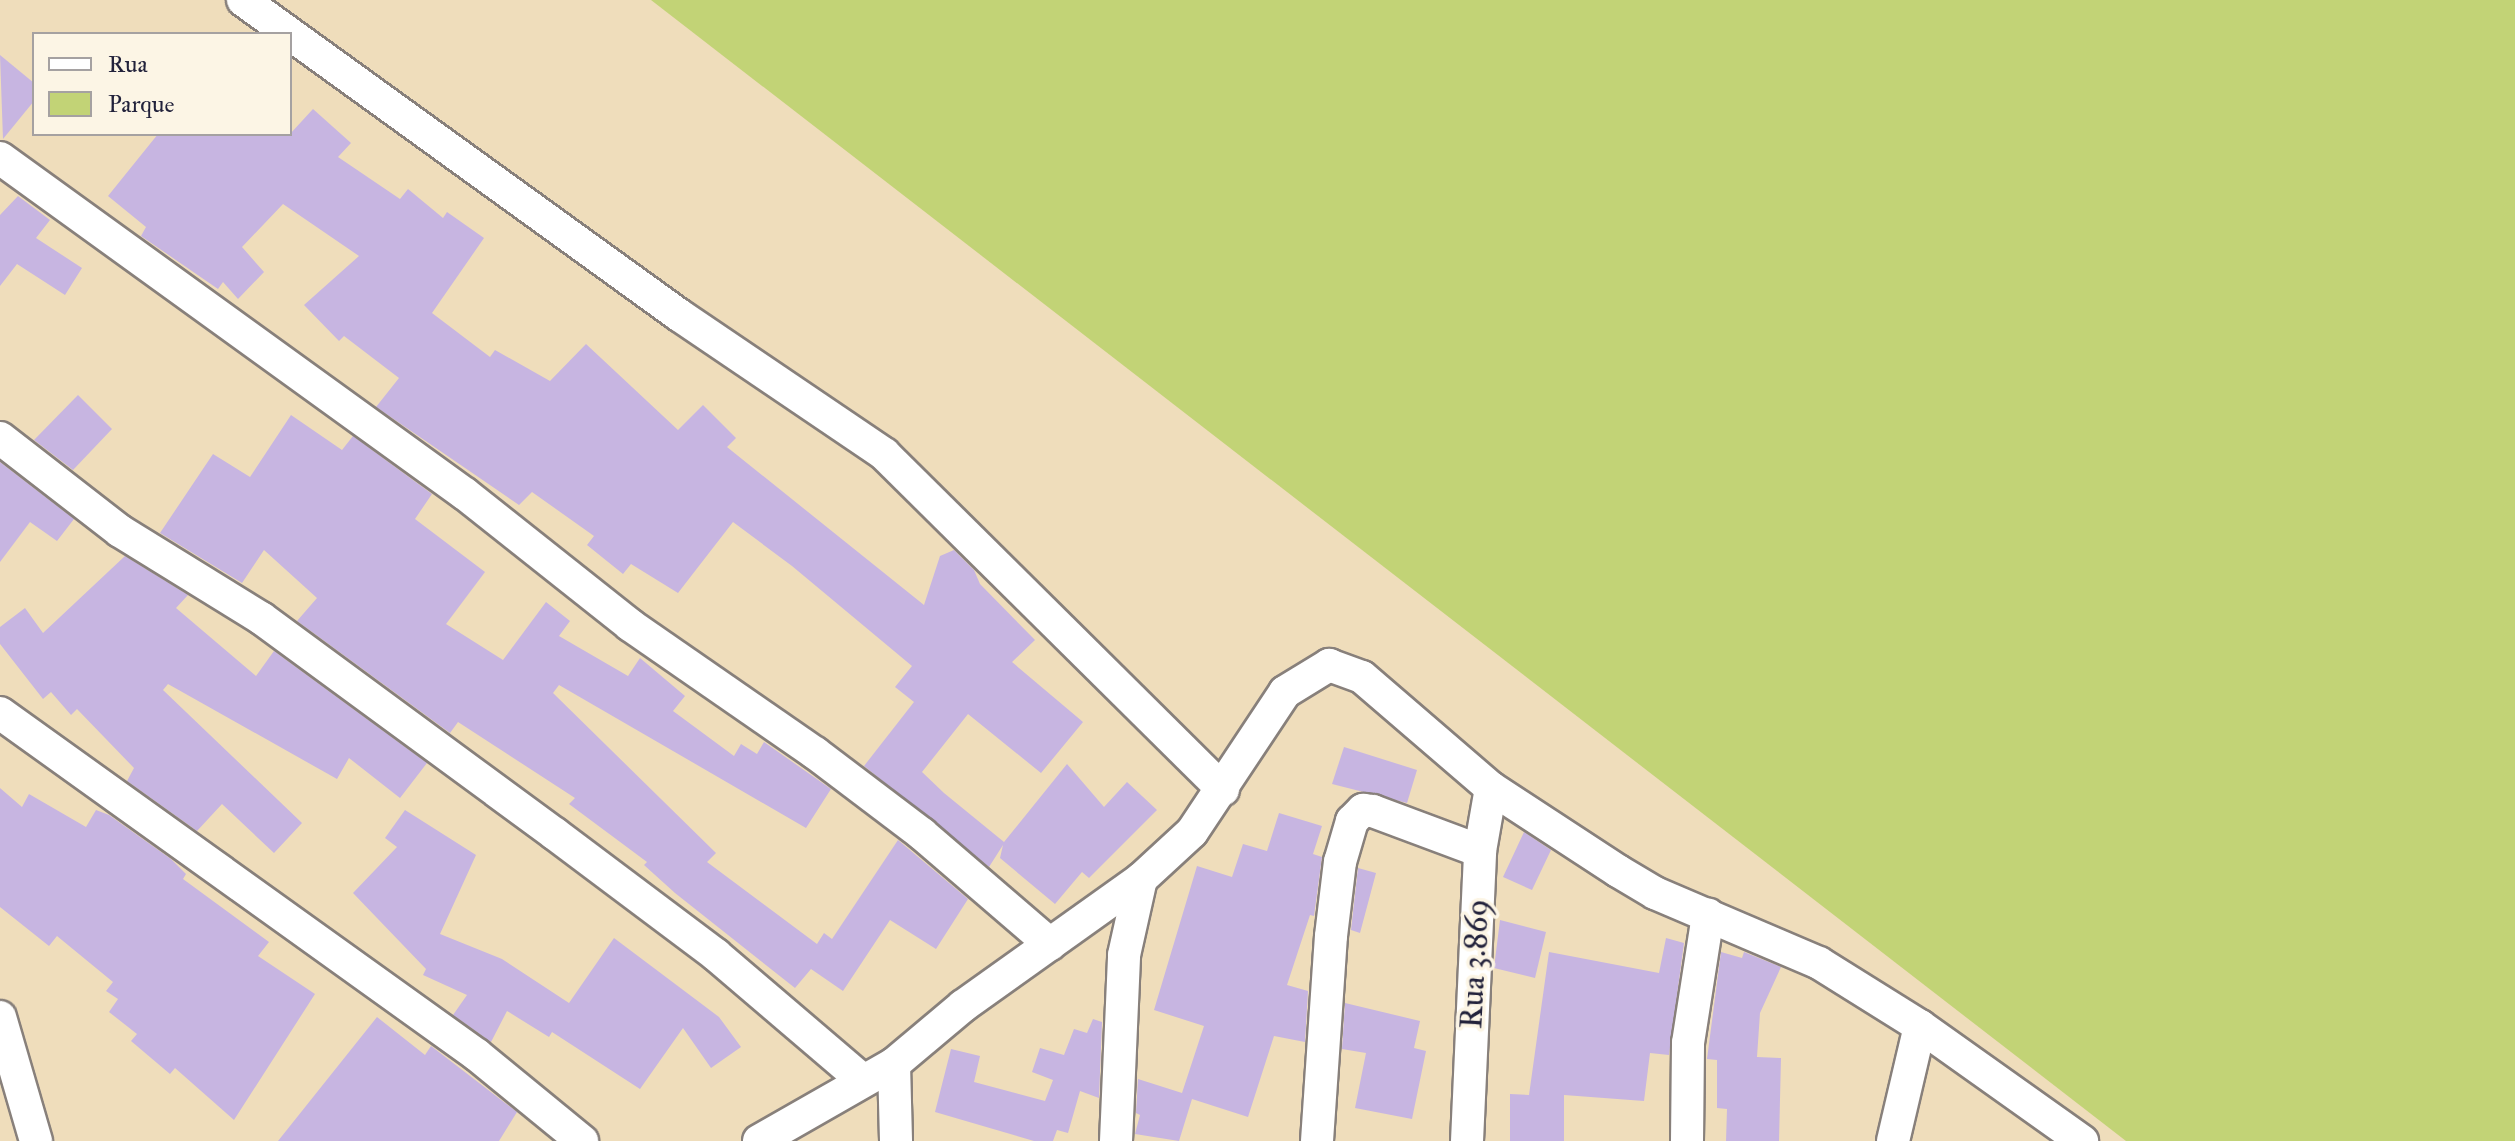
<!DOCTYPE html>
<style>
body{margin:0}
#map{position:relative;width:2515px;height:1141px;overflow:hidden;background:#efddbb;font-family:"IM FELL Great Primer",serif}
div>[style]{position:absolute}
.green>*{inset:0;background:#c2d376}
.building>*{inset:0;background:#c7b5e1}
.roads{filter:drop-shadow(2px 0 #88807b) drop-shadow(-2px 0 #88807b) drop-shadow(0 2px #88807b) drop-shadow(0 -2px #88807b)}
.minor>*{height:32px;margin:-16px;padding:0 16px;transform-origin:16px;border-radius:16px;background:#fff}
span{translate:-50% -50%;white-space:nowrap;text-align:center;line-height:1.15;-webkit-text-stroke:7px #fcf5e5;paint-order:stroke}
.street-label{font-size:32px;color:#22223b}
.legend{position:absolute;left:32px;top:32px;width:260px;height:104px;box-sizing:border-box;background:#fcf5e5;border:2px solid #a5a1a1;margin:0;padding:10px 14px;list-style:none;font-size:24px;color:#22223b}
.legend li{display:flex;align-items:center;gap:16px;height:40px}
.legend b{width:40px;border:2px solid #a5a1a1}
</style>
<div id="map">
<div class="green">
<div style="clip-path:polygon(651px 0,2515px 0,2515px 1141px,2126px 1141px)"></div>
</div>
<div class="building">
<div style="clip-path:polygon(0 55px,34px 83px,34px 101px,3px 139px)"></div>
<div style="clip-path:polygon(313px 109px,351px 143px,338px 157px,400px 199px,408px 189px,443px 218px,447px 212px,484px 238px,432px 313px,490px 357px,495px 350px,550px 381px,586px 344px,678px 430px,703px 405px,736px 438px,727px 447px,924px 605px,940px 556px,954px 550px,974px 570px,980px 584px,1035px 640px,1012px 662px,1083px 722px,1041px 773px,968px 714px,922px 772px,944px 793px,1004px 842px,1067px 764px,1104px 807px,1127px 782px,1157px 810px,1089px 878px,1082px 872px,1055px 904px,1000px 858px,1003px 845px,989px 867px,864px 766px,914px 702px,895px 687px,912px 666px,792px 566px,733px 522px,678px 593px,631px 564px,623px 574px,587px 545px,594px 536px,532px 492px,519px 505px,376px 407px,399px 378px,344px 336px,339px 341px,304px 305px,359px 256px,283px 204px,242px 247px,264px 272px,238px 299px,223px 282px,218px 289px,141px 236px,146px 227px,108px 196px,158px 134px,290px 134px)"></div>
<div style="clip-path:polygon(18px 196px,50px 220px,36px 238px,82px 268px,65px 295px,17px 264px,0 286px,0 215px)"></div>
<div style="clip-path:polygon(78px 395px,112px 429px,73px 470px,34px 440px)"></div>
<div style="clip-path:polygon(291px 415px,342px 450px,353px 436px,432px 494px,415px 519px,485px 572px,446px 624px,503px 660px,546px 602px,570px 621px,559px 636px,628px 676px,640px 658px,685px 696px,673px 711px,734px 756px,741px 744px,757px 754px,764px 742px,831px 789px,806px 828px,559px 685px,553px 693px,716px 853px,707px 862px,817px 944px,824px 933px,832px 939px,898px 840px,968px 899px,936px 949px,890px 920px,843px 991px,811px 969px,795px 988px,675px 893px,644px 865px,647px 862px,569px 804px,575px 798px,458px 722px,450px 733px,297px 621px,317px 598px,264px 550px,242px 583px,160px 533px,213px 454px,250px 477px)"></div>
<div style="clip-path:polygon(0 462px,74px 519px,57px 541px,30px 522px,0 562px)"></div>
<div style="clip-path:polygon(125px 556px,188px 595px,176px 608px,256px 676px,274px 651px,427px 763px,400px 798px,349px 758px,337px 779px,168px 684px,163px 690px,302px 823px,274px 853px,222px 804px,197px 831px,127px 781px,134px 768px,77px 709px,71px 715px,51px 692px,43px 699px,0 644px,0 627px,25px 608px,43px 633px)"></div>
<div style="clip-path:polygon(1344px 747px,1417px 770px,1407px 803px,1332px 784px)"></div>
<div style="clip-path:polygon(0 788px,22px 807px,29px 794px,86px 827px,96px 810px,109px 815px,171px 859px,186px 874px,183px 879px,269px 942px,258px 956px,315px 994px,234px 1120px,175px 1068px,170px 1074px,131px 1041px,137px 1034px,109px 1012px,118px 999px,106px 991px,113px 982px,57px 936px,49px 946px,0 907px)"></div>
<div style="clip-path:polygon(405px 810px,476px 855px,440px 934px,502px 959px,569px 1003px,614px 938px,719px 1017px,741px 1047px,711px 1068px,683px 1028px,640px 1089px,552px 1032px,549px 1037px,507px 1011px,491px 1042px,453px 1015px,467px 995px,423px 975px,426px 969px,353px 893px,397px 847px,385px 838px)"></div>
<div style="clip-path:polygon(1279px 813px,1322px 826px,1313px 854px,1322px 857px,1314px 916px,1310px 915px,1287px 985px,1308px 991px,1305px 1042px,1274px 1036px,1248px 1117px,1192px 1099px,1179px 1141px,1135px 1134px,1140px 1115px,1136px 1113px,1138px 1079px,1182px 1093px,1204px 1026px,1154px 1010px,1197px 866px,1232px 877px,1243px 844px,1267px 851px)"></div>
<div style="clip-path:polygon(1524px 832px,1551px 850px,1532px 890px,1503px 877px)"></div>
<div style="clip-path:polygon(1358px 868px,1376px 873px,1360px 933px,1351px 930px)"></div>
<div style="clip-path:polygon(1500px 920px,1546px 932px,1535px 978px,1494px 968px)"></div>
<div style="clip-path:polygon(1666px 938px,1684px 943px,1669px 1055px,1650px 1053px,1644px 1101px,1564px 1095px,1564px 1141px,1510px 1141px,1510px 1094px,1529px 1095px,1549px 952px,1659px 973px)"></div>
<div style="clip-path:polygon(1721px 952px,1742px 958px,1744px 952px,1781px 967px,1760px 1013px,1757px 1057px,1781px 1058px,1779px 1141px,1726px 1141px,1727px 1109px,1717px 1108px,1717px 1060px,1707px 1059px)"></div>
<div style="clip-path:polygon(1345px 1003px,1420px 1021px,1414px 1048px,1426px 1051px,1412px 1119px,1355px 1108px,1366px 1053px,1342px 1049px)"></div>
<div style="clip-path:polygon(377px 1017px,425px 1055px,431px 1046px,517px 1112px,499px 1141px,278px 1141px)"></div>
<div style="clip-path:polygon(1093px 1019px,1102px 1022px,1099px 1098px,1080px 1091px,1068px 1133px,1057px 1130px,1053px 1141px,1034px 1141px,935px 1112px,951px 1049px,980px 1056px,974px 1082px,1045px 1101px,1053px 1080px,1032px 1072px,1040px 1048px,1064px 1055px,1074px 1029px,1087px 1033px)"></div>
</div>
<div class="roads">
<div class="minor">
<div style="left:243px;top:0;width:538px;rotate:35.85deg"></div>
<div style="left:679px;top:315px;width:248px;rotate:34.1deg"></div>
<div style="left:884px;top:454px;width:477px;rotate:44.7deg"></div>
<div style="left:0;top:158px;width:574px;rotate:35.85deg"></div>
<div style="left:465px;top:494px;width:211px;rotate:38.4deg"></div>
<div style="left:630px;top:625px;width:225px;rotate:34.7deg"></div>
<div style="left:815px;top:753px;width:134px;rotate:37.1deg"></div>
<div style="left:922px;top:834px;width:169px;rotate:40.7deg"></div>
<div style="left:0;top:438px;width:152px;rotate:37.8deg"></div>
<div style="left:120px;top:531px;width:166px;rotate:31.7deg"></div>
<div style="left:261px;top:618px;width:365px;rotate:36.3deg"></div>
<div style="left:555px;top:834px;width:201px;rotate:36.9deg"></div>
<div style="left:716px;top:955px;width:191px;rotate:40.5deg"></div>
<div style="left:0;top:713px;width:587px;rotate:35.64deg"></div>
<div style="left:477px;top:1055px;width:136px;rotate:39.3deg"></div>
<div style="left:0;top:1017px;width:129px;rotate:73.8deg"></div>
<div style="left:894px;top:1064px;width:77px;rotate:88.5deg"></div>
<div style="left:759px;top:1141px;width:155px;rotate:-29.7deg"></div>
<div style="left:894px;top:1064px;width:90px;rotate:-40deg"></div>
<div style="left:963px;top:1006px;width:219px;rotate:-35.5deg"></div>
<div style="left:1141px;top:879px;width:69px;rotate:-42.7deg"></div>
<div style="left:1192px;top:832px;width:168px;rotate:-56.4deg"></div>
<div style="left:1285px;top:692px;width:52px;rotate:-31.5deg"></div>
<div style="left:1329px;top:665px;width:35px;rotate:20deg"></div>
<div style="left:1362px;top:677px;width:170px;rotate:40.7deg"></div>
<div style="left:1491px;top:788px;width:152px;rotate:33.2deg"></div>
<div style="left:1618px;top:871px;width:43px;rotate:30.7deg"></div>
<div style="left:1655px;top:893px;width:178px;rotate:23.1deg"></div>
<div style="left:1819px;top:963px;width:119px;rotate:32deg"></div>
<div style="left:1920px;top:1026px;width:199px;rotate:35.4deg"></div>
<div style="left:1116px;top:1141px;width:186px;rotate:-87.5deg"></div>
<div style="left:1124px;top:955px;width:78px;rotate:-77.4deg"></div>
<div style="left:1317px;top:1141px;width:205px;rotate:-86.1deg"></div>
<div style="left:1331px;top:936px;width:75px;rotate:-83.1deg"></div>
<div style="left:1340px;top:862px;width:43px;rotate:-73.7deg"></div>
<div style="left:1352px;top:821px;width:16px;rotate:-45deg"></div>
<div style="left:1363px;top:810px;width:10px;rotate:6deg"></div>
<div style="left:1373px;top:811px;width:114px;rotate:20.5deg"></div>
<div style="left:1467px;top:1141px;width:290px;rotate:-87.4deg"></div>
<div style="left:1480px;top:851px;width:64px;rotate:-80.1deg"></div>
<div style="left:1687px;top:1141px;width:98px;rotate:-89.4deg"></div>
<div style="left:1688px;top:1043px;width:130px;rotate:-81.1deg"></div>
<div style="left:1893px;top:1141px;width:118px;rotate:-76.8deg"></div>
</div>
</div>
<div class="street-label">
<span style="left:1475px;top:964px;rotate:-87deg">Rua 3.869</span>
</div>
<ul class="legend">
<li><b style="height:10px;background:#fff"></b>Rua</li>
<li><b style="height:22px;background:#c2d376"></b>Parque</li>
</ul>
</div>
